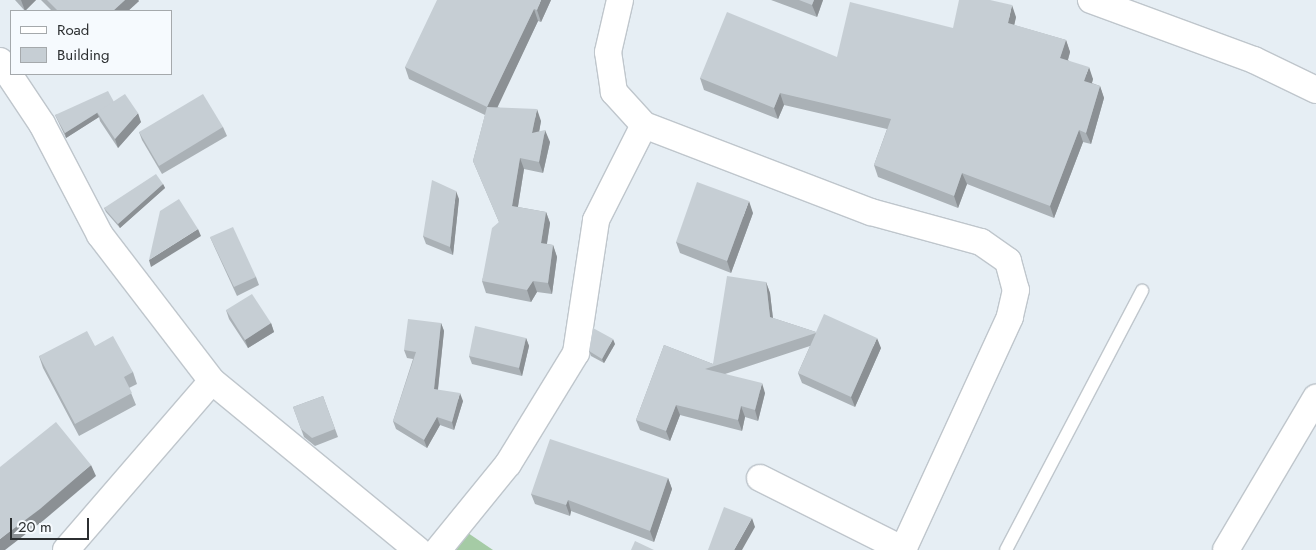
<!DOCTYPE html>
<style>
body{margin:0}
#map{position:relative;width:1316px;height:550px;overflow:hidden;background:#e6eef4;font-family:Jost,sans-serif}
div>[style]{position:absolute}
.green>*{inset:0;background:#a5cba5}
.roads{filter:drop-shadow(1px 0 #bfc6cc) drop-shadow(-1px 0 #bfc6cc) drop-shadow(0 1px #bfc6cc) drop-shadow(0 -1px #bfc6cc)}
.lane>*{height:12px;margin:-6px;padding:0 6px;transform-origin:6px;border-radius:6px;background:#fff}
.street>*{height:26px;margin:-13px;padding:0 13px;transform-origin:13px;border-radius:13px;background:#fff}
.wall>*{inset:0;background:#aab1b6}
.shaded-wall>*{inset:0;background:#8b9094}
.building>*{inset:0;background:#c6ced4}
span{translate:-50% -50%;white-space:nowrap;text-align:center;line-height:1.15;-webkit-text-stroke:5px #f6fafe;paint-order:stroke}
.legend{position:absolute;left:10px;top:10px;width:162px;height:65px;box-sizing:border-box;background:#f6fafe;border:1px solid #a5a9ac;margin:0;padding:6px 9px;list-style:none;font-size:15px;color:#2c2f31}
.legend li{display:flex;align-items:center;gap:10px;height:25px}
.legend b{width:25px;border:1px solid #a5a9ac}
.scale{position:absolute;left:10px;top:518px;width:79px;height:22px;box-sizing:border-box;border:2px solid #2c2f31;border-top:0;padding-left:6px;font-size:15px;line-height:18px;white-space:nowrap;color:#2c2f31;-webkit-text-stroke:4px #f6fafe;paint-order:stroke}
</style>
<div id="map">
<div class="green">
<div style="clip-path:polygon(468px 533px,493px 550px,456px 550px)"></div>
</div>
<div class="roads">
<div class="lane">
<div style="left:1006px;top:550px;width:293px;rotate:-62.3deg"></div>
</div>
<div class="street">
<div style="left:1091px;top:0;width:174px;rotate:20.2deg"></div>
<div style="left:1254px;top:60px;width:69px;rotate:25.8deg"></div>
<div style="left:0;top:61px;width:76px;rotate:56.3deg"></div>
<div style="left:42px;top:124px;width:125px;rotate:62.4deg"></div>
<div style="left:100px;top:235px;width:184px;rotate:52.5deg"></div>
<div style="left:212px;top:381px;width:266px;rotate:39.4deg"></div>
<div style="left:644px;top:125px;width:243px;rotate:21deg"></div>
<div style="left:871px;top:212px;width:114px;rotate:15.3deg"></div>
<div style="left:981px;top:242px;width:33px;rotate:35deg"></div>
<div style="left:1008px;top:261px;width:30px;rotate:75deg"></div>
<div style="left:1016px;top:290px;width:28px;rotate:103deg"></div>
<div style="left:1010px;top:317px;width:256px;rotate:114.7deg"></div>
<div style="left:760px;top:478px;width:161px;rotate:26.6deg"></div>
<div style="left:66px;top:550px;width:223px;rotate:-49.2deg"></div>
<div style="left:438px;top:550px;width:111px;rotate:-50.9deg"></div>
<div style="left:508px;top:464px;width:130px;rotate:-58.5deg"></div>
<div style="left:576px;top:353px;width:134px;rotate:-81.4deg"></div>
<div style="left:596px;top:220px;width:106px;rotate:-63.2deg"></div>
<div style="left:644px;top:125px;width:45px;rotate:-132.3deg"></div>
<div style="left:614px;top:92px;width:40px;rotate:-98.5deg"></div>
<div style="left:608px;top:52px;width:53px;rotate:-77deg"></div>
<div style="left:1226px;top:550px;width:177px;rotate:-59.4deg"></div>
</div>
</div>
<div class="wall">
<div style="clip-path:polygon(15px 0,36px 0,25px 11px)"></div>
<div style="clip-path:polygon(41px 0,138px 0,139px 1px,128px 11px,52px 11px)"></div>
<div style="clip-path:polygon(551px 0,541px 22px,538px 21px,497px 107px,541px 121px,539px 131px,550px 142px,543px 173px,524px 169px,518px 207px,546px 212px,550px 223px,547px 244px,553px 245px,557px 257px,552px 294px,537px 292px,531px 302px,486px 293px,482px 281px,499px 222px,473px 161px,485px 115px,409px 79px,405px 67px)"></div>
<div style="clip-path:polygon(771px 0,823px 0,817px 17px)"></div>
<div style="clip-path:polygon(1016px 17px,1014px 25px,1066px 40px,1070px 52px,1068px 60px,1093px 79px,1092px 83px,1100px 86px,1104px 98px,1091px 144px,1083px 142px,1054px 218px,967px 184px,958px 208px,878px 177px,874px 165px,887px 129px,784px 105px,778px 119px,704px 90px,700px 78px,837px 57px)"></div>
<div style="clip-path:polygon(114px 102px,141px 122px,118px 148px,100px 121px,99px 117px,66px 138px,55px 115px)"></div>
<div style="clip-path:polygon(223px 127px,227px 136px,162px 174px,142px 140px,139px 132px)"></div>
<div style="clip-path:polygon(163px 184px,165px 188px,120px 228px,106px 212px,104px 208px)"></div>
<div style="clip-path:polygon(459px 199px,453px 255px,426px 244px,423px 236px)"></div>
<div style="clip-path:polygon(753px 213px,731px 273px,680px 253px,676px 242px)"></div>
<div style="clip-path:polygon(210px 237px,256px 277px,259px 285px,237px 296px,214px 246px)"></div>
<div style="clip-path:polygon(766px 282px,770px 293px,773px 318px,816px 332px,881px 348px,855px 407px,802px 383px,798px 373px,810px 346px,725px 374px,765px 393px,758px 421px,745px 417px,742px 431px,680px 415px,670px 441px,640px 430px,636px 420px,664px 345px,713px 364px)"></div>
<div style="clip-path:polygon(226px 310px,271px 323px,274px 332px,248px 348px,229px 319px)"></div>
<div style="clip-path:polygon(441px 323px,444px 331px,438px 390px,463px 401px,454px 430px,440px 425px,427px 448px,396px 429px,393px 421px,413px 359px,407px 358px,404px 350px)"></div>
<div style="clip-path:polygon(526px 338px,529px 346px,522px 376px,472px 364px,469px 356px)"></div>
<div style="clip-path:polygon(615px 344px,604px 363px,591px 356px,589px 351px)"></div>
<div style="clip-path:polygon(95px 346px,133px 372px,137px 384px,129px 388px,136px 405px,79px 436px,43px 368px,39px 356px)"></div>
<div style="clip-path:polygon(323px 396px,338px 437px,315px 446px,304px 437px,293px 407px)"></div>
<div style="clip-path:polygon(668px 478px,672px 489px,654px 542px,571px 511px,570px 516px,535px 504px,531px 494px)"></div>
</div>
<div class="shaded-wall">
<div style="clip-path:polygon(21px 0,36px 0,25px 11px)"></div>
<div style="clip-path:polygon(125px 0,138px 0,139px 1px,128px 11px,113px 11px)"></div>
<div style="clip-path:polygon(541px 0,551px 0,541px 22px,537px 10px)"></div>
<div style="clip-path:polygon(814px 0,823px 0,817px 17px,812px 5px)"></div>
<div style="clip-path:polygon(1012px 5px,1016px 17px,1012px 35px,1008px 23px)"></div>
<div style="clip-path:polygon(534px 9px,538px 21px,492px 119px,487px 107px)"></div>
<div style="clip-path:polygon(1066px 40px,1070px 52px,1065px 70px,1060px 58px)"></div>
<div style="clip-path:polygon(1089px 67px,1093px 79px,1089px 93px,1084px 81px)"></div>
<div style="clip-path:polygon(1100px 86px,1104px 98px,1091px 144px,1086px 133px)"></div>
<div style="clip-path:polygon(780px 93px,784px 105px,778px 119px,774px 108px)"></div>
<div style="clip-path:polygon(537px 109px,541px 121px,537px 144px,532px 133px)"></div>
<div style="clip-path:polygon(97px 113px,99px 117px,66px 138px,65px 133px)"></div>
<div style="clip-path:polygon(138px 113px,141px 122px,118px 148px,115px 139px)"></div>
<div style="clip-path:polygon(545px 130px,550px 142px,543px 173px,539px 162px)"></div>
<div style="clip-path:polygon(1079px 130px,1083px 142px,1054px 218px,1050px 206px)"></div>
<div style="clip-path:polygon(520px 158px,524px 169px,516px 218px,512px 206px)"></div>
<div style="clip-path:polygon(962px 173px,967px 184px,958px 208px,954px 196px)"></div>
<div style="clip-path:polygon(163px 184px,165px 188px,120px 228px,118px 224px)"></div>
<div style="clip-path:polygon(456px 191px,459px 199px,453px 255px,450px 247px)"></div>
<div style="clip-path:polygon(749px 201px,753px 213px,731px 273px,727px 261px)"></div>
<div style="clip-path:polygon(546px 212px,550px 223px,545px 255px,541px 243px)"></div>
<div style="clip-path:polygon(198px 229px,201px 236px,151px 267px,149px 260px)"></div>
<div style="clip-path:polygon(553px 245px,557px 257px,552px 294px,548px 283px)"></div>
<div style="clip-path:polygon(533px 281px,537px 292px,531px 302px,527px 290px)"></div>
<div style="clip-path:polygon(766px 282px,770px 293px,774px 328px,770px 317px)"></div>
<div style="clip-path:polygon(271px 323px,274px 332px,248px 348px,245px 340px)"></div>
<div style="clip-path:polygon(441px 323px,444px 331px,437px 397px,434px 389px)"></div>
<div style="clip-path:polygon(526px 338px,529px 346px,522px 376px,519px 368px)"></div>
<div style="clip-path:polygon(877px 338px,881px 348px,855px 407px,851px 397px)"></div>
<div style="clip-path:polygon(613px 339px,615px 344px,604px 363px,602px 359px)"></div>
<div style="clip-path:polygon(762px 383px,765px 393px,758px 421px,755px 410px)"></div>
<div style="clip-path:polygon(460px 393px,463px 401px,454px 430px,452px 422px)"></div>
<div style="clip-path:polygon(676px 405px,680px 415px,670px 441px,666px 431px)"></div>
<div style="clip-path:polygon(741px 406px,745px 417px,742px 431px,738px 420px)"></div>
<div style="clip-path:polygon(437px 417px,440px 425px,427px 448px,424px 440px)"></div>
<div style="clip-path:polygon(91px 465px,96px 476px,44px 520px,5px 550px,0 550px,0 539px)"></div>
<div style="clip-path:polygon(668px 478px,672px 489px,654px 542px,650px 531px)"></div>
<div style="clip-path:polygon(568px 500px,571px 511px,570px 516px,566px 505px)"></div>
<div style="clip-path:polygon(752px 518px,755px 527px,742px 550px,734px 550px)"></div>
</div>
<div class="building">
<div style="clip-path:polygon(47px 0,125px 0,113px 11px,58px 11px)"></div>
<div style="clip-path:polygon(437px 0,541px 0,537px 10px,534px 9px,487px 107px,405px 67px)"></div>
<div style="clip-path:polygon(799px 0,814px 0,812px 5px)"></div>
<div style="clip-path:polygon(959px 0,990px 0,1012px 5px,1008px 23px,1066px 40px,1060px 58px,1089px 67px,1084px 81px,1100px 86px,1086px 133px,1079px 130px,1050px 206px,962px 173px,954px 196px,874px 165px,891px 119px,780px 93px,774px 108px,700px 78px,727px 12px,837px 57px,850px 2px,953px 28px)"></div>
<div style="clip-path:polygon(108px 91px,114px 102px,65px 133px,55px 115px)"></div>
<div style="clip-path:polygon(125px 94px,138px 113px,115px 139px,97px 112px)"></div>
<div style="clip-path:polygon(203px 94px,223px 127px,159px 166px,139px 132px)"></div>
<div style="clip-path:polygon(487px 107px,537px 109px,532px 133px,545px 130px,539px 162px,520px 158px,512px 206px,546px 212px,541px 243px,553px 245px,548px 283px,533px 281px,527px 290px,482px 281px,492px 228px,499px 222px,473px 161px)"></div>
<div style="clip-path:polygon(156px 174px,163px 184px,118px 224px,104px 208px)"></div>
<div style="clip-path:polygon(432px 180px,456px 191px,450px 247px,423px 236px)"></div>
<div style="clip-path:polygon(697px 182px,749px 201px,727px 261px,676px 242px)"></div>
<div style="clip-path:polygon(179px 199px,198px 229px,149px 260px,160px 211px)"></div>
<div style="clip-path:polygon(233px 227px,256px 277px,234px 287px,210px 237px)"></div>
<div style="clip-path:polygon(727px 276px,766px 282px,770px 317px,816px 332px,824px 314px,877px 338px,851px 397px,798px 373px,816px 333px,705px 369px,762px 383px,755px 410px,741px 406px,738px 420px,676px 405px,666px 431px,636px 420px,664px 345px,713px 364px)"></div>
<div style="clip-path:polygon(252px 294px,271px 323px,245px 340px,226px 310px)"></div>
<div style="clip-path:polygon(408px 319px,441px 323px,434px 389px,460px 393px,452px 422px,437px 417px,424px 440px,393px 421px,416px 352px,404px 350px)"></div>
<div style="clip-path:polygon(475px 326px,526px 338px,519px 368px,469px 356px)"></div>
<div style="clip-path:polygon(593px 328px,613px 339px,602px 359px,589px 351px)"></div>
<div style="clip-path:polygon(87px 331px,95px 346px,113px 336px,133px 372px,124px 377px,132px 393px,75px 424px,39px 356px)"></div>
<div style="clip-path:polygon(323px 396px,335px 429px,312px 438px,301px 429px,293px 407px)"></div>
<div style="clip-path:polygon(56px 422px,91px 465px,40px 509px,0 539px,0 467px)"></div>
<div style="clip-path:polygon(550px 439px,668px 478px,650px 531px,568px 500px,566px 505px,531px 494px)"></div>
<div style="clip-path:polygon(724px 507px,752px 518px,734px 550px,708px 550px)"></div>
<div style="clip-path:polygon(635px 541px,654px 550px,631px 550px)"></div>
</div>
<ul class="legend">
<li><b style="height:6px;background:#fff"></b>Road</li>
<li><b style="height:14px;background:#c6ced4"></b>Building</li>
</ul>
<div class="scale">20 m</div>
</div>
